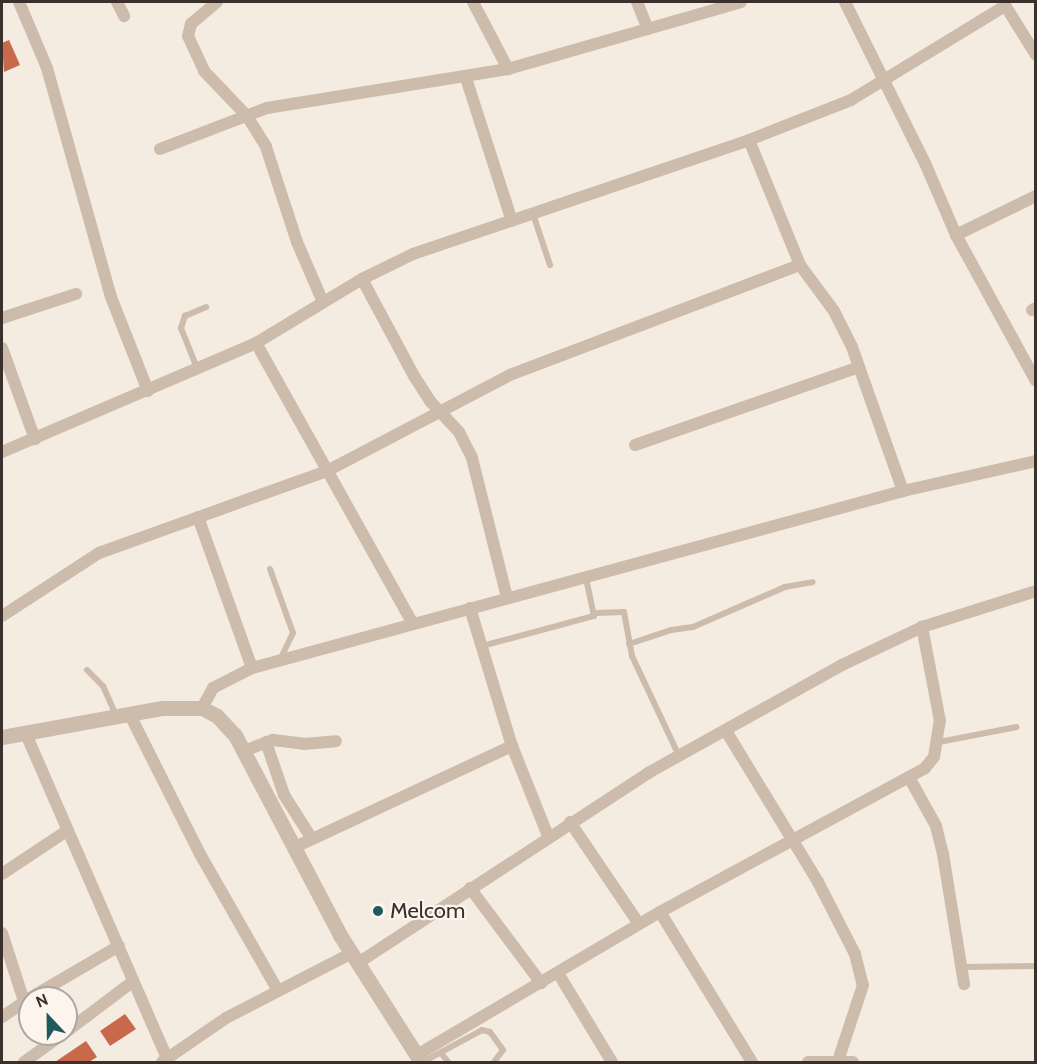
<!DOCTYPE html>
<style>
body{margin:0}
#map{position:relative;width:1037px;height:1064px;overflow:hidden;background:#f4ebe1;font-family:Cabin,sans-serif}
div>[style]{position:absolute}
.building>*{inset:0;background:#c8694b}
.service>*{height:6px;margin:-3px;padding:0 3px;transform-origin:3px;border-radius:3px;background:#cdbbac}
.minor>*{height:12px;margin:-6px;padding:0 6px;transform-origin:6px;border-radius:6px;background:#cdbbac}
.tertiary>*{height:15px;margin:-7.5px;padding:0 7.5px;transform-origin:7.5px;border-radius:7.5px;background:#cdbbac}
.dots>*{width:16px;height:16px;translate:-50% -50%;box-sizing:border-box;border:3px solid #fbf5ee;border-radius:50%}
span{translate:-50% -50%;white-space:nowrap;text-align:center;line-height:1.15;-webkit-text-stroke:4.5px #fbf5ee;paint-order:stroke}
.poi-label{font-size:22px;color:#3b302b}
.left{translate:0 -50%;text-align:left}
.frame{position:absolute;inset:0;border:3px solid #3b302b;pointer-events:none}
.north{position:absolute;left:18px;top:986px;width:60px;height:60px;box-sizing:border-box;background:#fbf5ee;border:2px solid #aea6a0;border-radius:50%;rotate:338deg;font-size:16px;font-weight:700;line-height:24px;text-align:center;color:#3b302b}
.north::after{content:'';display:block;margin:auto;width:21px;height:27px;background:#1f5a5e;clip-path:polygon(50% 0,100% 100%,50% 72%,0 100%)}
</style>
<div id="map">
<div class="building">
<div style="clip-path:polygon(9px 40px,20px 65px,4px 72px,2px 43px)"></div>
<div style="clip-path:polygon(125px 1014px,136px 1029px,110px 1046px,100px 1031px)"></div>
<div style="clip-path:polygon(86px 1041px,97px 1057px,89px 1062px,55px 1062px)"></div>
</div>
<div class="service">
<div style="left:533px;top:214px;width:54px;rotate:71.6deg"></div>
<div style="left:197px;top:368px;width:43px;rotate:-111.8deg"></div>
<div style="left:181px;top:328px;width:13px;rotate:-72deg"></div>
<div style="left:185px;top:316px;width:23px;rotate:-23deg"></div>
<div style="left:270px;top:569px;width:68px;rotate:70.2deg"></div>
<div style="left:293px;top:633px;width:30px;rotate:116deg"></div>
<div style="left:596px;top:613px;width:28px;rotate:-2deg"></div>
<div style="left:624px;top:612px;width:45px;rotate:79.7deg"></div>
<div style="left:632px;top:656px;width:110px;rotate:64.8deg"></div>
<div style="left:629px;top:644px;width:44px;rotate:-18.4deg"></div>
<div style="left:671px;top:630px;width:22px;rotate:-8deg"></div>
<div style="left:693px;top:627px;width:100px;rotate:-23.5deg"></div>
<div style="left:785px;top:587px;width:28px;rotate:-10deg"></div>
<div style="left:482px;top:646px;width:116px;rotate:-15deg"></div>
<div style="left:594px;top:616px;width:40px;rotate:-102deg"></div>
<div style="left:87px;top:670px;width:23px;rotate:45deg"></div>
<div style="left:103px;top:686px;width:32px;rotate:66deg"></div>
<div style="left:939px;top:742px;width:79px;rotate:-10.9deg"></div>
<div style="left:962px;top:967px;width:74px;rotate:-0.8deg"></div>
<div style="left:441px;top:1053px;width:11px;rotate:52deg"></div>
<div style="left:423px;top:1062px;width:67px;rotate:-28.5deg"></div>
<div style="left:482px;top:1030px;width:8px;rotate:14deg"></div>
<div style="left:490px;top:1032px;width:22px;rotate:54deg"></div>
<div style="left:503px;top:1050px;width:15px;rotate:127deg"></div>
</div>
<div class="minor">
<div style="left:19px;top:2px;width:72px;rotate:67deg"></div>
<div style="left:47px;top:68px;width:238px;rotate:74.4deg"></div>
<div style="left:111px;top:297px;width:101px;rotate:68.5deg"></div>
<div style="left:117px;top:2px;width:16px;rotate:63deg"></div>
<div style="left:217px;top:2px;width:34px;rotate:140deg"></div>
<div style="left:191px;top:24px;width:12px;rotate:104deg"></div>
<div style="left:188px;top:36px;width:38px;rotate:65deg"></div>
<div style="left:204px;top:71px;width:62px;rotate:46.3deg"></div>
<div style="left:247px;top:116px;width:36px;rotate:58deg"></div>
<div style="left:266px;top:147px;width:100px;rotate:71.9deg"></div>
<div style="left:297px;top:242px;width:65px;rotate:66.6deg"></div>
<div style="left:473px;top:2px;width:76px;rotate:62.4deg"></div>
<div style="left:637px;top:2px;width:29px;rotate:68deg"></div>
<div style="left:845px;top:2px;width:180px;rotate:63.6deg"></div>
<div style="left:925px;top:163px;width:78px;rotate:66.7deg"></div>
<div style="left:956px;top:235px;width:166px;rotate:61.3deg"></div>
<div style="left:1003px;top:2px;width:62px;rotate:58.1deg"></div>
<div style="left:466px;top:78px;width:150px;rotate:72.2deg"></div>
<div style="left:749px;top:140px;width:135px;rotate:67.8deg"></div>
<div style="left:800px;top:265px;width:57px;rotate:53.5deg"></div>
<div style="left:834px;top:311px;width:40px;rotate:63.4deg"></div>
<div style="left:852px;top:347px;width:153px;rotate:70.5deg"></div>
<div style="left:160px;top:149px;width:115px;rotate:-21deg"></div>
<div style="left:267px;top:108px;width:244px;rotate:-9.2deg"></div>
<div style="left:508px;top:69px;width:242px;rotate:-16deg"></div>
<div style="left:956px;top:235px;width:89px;rotate:-26deg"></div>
<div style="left:362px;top:279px;width:110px;rotate:61.8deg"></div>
<div style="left:414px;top:376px;width:30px;rotate:57deg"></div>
<div style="left:430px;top:401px;width:42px;rotate:46.9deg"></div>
<div style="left:459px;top:432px;width:29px;rotate:63deg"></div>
<div style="left:472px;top:458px;width:143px;rotate:75.9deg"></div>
<div style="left:1032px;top:310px;width:4px;rotate:-27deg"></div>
<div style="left:2px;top:318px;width:78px;rotate:-18deg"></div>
<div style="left:256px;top:343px;width:322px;rotate:60.8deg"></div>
<div style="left:2px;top:348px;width:97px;rotate:70.1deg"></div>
<div style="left:635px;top:445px;width:237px;rotate:-19.2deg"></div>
<div style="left:2px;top:452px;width:276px;rotate:-23.2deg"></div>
<div style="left:256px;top:343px;width:124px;rotate:-31.1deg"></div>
<div style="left:362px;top:279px;width:57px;rotate:-26.1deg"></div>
<div style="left:413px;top:254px;width:355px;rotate:-18.7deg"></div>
<div style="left:749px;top:140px;width:110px;rotate:-21.4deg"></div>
<div style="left:851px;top:100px;width:180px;rotate:-31.4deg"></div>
<div style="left:198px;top:517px;width:160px;rotate:70.3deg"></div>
<div style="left:470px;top:608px;width:144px;rotate:73.1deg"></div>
<div style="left:512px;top:746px;width:97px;rotate:68.2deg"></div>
<div style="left:2px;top:616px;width:116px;rotate:-33deg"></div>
<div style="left:99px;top:553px;width:242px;rotate:-19.8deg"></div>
<div style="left:327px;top:471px;width:207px;rotate:-27.7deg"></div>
<div style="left:510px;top:375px;width:310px;rotate:-20.8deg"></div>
<div style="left:202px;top:708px;width:23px;rotate:-61deg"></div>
<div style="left:213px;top:688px;width:44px;rotate:-27.1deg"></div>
<div style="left:252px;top:668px;width:675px;rotate:-15.21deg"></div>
<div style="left:903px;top:491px;width:136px;rotate:-12.7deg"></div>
<div style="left:129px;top:713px;width:158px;rotate:63.3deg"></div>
<div style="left:200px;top:854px;width:155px;rotate:60.3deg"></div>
<div style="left:726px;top:731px;width:177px;rotate:58.6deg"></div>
<div style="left:818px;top:882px;width:81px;rotate:62.8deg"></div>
<div style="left:855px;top:954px;width:32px;rotate:76deg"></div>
<div style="left:863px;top:985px;width:80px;rotate:108.2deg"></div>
<div style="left:26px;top:734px;width:353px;rotate:66.5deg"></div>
<div style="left:266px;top:742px;width:56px;rotate:71.2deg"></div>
<div style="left:284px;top:795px;width:52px;rotate:57.5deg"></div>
<div style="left:244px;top:751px;width:31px;rotate:-21deg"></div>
<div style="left:273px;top:740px;width:31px;rotate:7deg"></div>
<div style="left:304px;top:744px;width:32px;rotate:-5deg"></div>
<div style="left:910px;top:779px;width:54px;rotate:61deg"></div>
<div style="left:936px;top:826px;width:29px;rotate:76deg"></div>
<div style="left:943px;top:854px;width:132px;rotate:80.8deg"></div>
<div style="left:570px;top:822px;width:123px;rotate:55.9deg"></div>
<div style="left:293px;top:848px;width:242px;rotate:-25deg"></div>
<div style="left:2px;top:874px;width:79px;rotate:-33.7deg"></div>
<div style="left:470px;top:888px;width:119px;rotate:53.2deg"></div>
<div style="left:660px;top:912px;width:176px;rotate:58.5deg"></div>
<div style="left:2px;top:933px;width:71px;rotate:72.1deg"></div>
<div style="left:358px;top:963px;width:347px;rotate:-33.2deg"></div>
<div style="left:648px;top:773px;width:222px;rotate:-29.1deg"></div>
<div style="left:842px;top:665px;width:89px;rotate:-25.4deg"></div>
<div style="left:922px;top:627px;width:120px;rotate:-17.5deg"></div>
<div style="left:558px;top:973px;width:104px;rotate:58.8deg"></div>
<div style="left:30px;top:998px;width:103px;rotate:-30.3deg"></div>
<div style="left:2px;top:1017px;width:34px;rotate:-34deg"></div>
<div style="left:66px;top:1032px;width:83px;rotate:-37.1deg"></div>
<div style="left:417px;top:1055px;width:282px;rotate:-30.5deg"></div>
<div style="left:660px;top:912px;width:302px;rotate:-28.5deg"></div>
<div style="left:925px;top:768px;width:14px;rotate:-51deg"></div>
<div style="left:934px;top:757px;width:36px;rotate:-81deg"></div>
<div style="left:940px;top:721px;width:96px;rotate:-100.8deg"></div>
<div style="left:24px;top:1062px;width:48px;rotate:-35.7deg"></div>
<div style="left:162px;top:1062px;width:78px;rotate:-34.5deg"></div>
<div style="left:226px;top:1018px;width:142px;rotate:-27.3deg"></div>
<div style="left:808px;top:1062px;width:45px"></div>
</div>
<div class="tertiary">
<div style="left:2px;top:737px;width:163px;rotate:-10.3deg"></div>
<div style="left:162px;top:708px;width:40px"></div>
<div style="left:202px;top:708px;width:17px;rotate:28deg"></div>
<div style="left:217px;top:716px;width:26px;rotate:47deg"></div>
<div style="left:235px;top:735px;width:226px;rotate:62.3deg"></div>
<div style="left:340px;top:935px;width:151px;rotate:57.5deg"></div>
</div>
<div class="dots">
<div style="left:378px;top:911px;background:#1f5a5e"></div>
</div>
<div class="poi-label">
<span class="left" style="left:390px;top:911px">Melcom</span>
</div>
<div class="frame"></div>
<div class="north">N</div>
</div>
